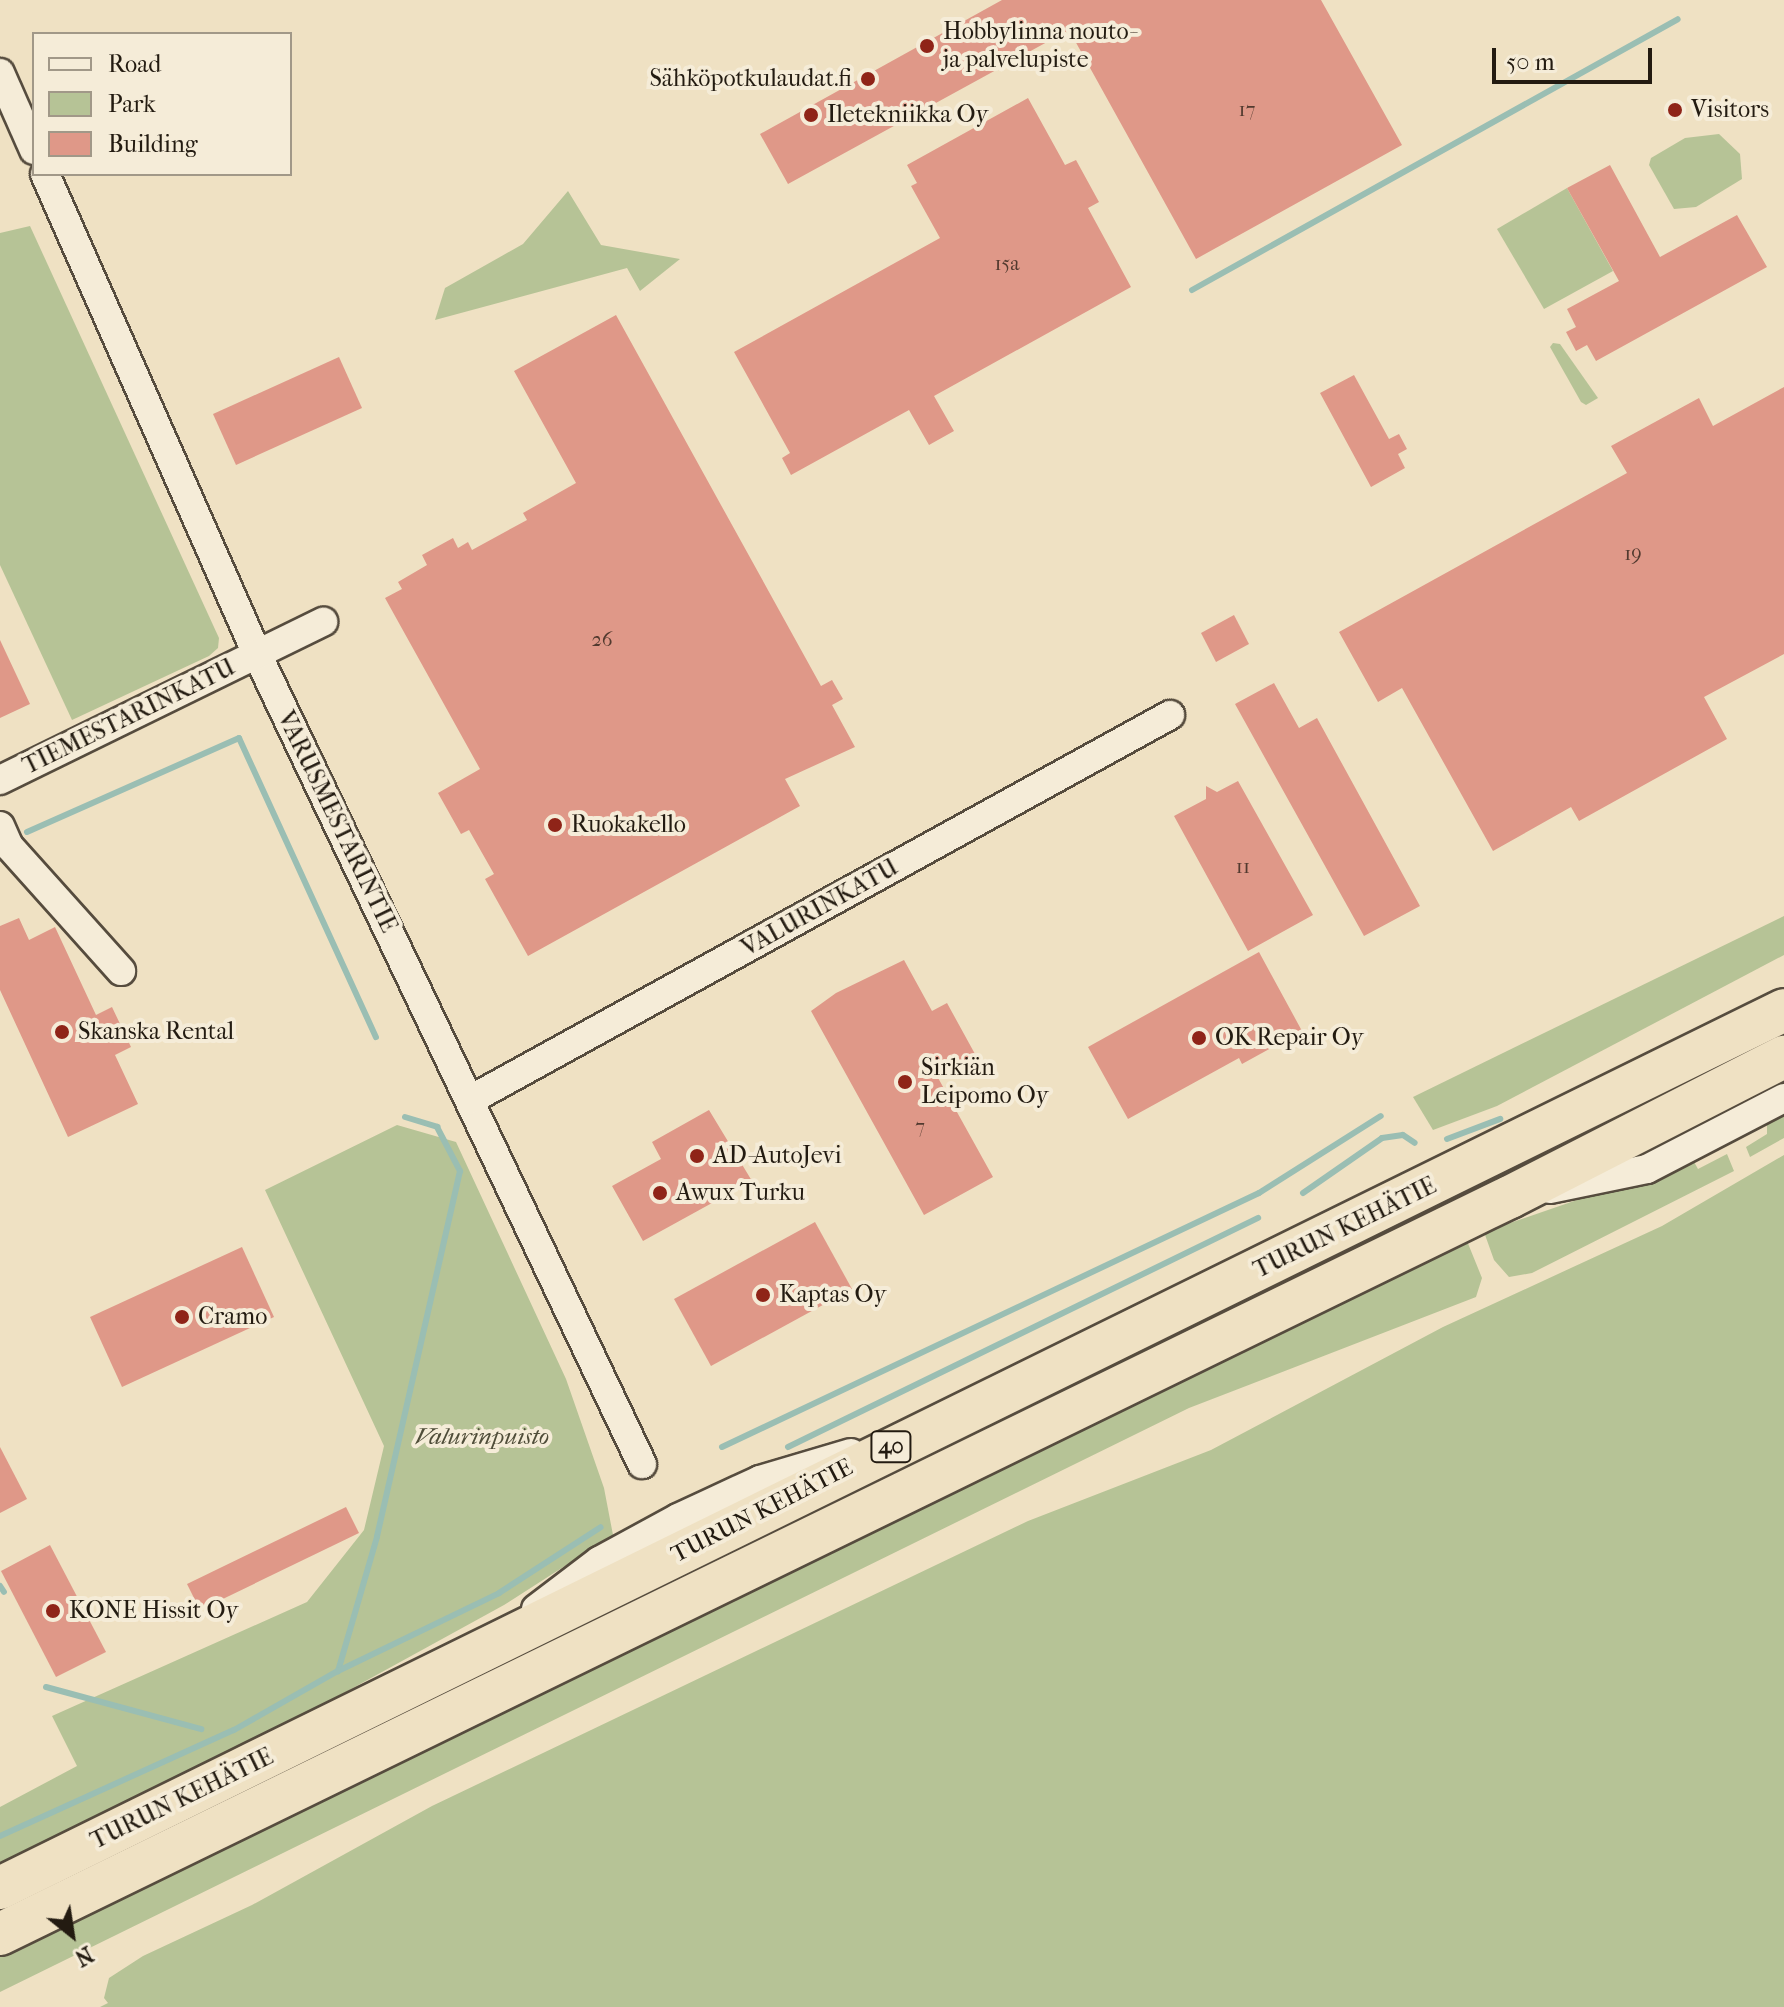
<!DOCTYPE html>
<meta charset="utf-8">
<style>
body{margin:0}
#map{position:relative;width:1784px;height:2007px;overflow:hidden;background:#efe1c3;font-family:"IM FELL French Canon",serif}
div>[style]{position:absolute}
.green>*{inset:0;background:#b6c396}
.stream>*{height:6px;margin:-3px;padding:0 3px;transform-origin:3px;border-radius:3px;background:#9abeb3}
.building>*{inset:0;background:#df9888}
.roads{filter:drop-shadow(2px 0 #564c3e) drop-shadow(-2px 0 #564c3e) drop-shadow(0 2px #564c3e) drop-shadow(0 -2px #564c3e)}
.minor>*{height:28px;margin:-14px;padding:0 14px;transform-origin:14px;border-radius:14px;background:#f5ecd8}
.highway>*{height:42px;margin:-21px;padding:0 21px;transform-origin:21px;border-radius:21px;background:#efe1c3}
.dots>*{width:22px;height:22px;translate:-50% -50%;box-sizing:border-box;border:4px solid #f5ecd8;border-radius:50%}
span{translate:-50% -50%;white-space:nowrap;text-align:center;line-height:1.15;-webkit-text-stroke:8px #f5ecd8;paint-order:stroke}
.number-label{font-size:20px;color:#523a2f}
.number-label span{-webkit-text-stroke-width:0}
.shield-label span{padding:2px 6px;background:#f5ecd8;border:2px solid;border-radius:6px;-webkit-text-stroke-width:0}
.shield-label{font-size:22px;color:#231b11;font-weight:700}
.poi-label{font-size:24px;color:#231b11}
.left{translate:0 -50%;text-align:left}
.right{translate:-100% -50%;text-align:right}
.street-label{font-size:24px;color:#231b11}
.park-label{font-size:24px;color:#4f4d39;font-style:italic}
.legend{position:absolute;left:32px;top:32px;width:260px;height:144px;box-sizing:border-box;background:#f5ecd8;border:2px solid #a19888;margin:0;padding:10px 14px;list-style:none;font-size:24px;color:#231b11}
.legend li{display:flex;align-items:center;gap:16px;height:40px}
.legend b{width:40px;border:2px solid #a19888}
.north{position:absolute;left:32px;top:1895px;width:80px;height:80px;-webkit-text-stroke:6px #f5ecd8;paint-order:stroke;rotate:150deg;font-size:22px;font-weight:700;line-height:32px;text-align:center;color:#231b11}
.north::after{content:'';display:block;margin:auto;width:28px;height:36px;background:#231b11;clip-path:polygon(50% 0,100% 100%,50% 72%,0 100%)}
.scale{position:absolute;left:1492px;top:48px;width:160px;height:36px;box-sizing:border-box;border:4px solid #231b11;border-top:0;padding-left:10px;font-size:24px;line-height:28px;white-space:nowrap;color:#231b11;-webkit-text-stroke:6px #f5ecd8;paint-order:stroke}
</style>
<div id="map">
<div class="green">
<div style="clip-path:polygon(1719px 134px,1740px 154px,1742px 179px,1696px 207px,1674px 209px,1649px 165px,1651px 158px,1685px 138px)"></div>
<div style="clip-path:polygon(1567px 188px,1613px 271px,1544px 309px,1497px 229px)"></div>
<div style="clip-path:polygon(568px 191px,601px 245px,680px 259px,640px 291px,627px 268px,435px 320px,445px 288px,523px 244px)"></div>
<div style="clip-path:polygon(30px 226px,219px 638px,218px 648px,209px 656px,72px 720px,0 565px,0 233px)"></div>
<div style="clip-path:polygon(1553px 343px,1560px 344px,1598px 398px,1586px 405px,1581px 402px,1550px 347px)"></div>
<div style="clip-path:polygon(1784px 916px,1784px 955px,1497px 1106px,1433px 1130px,1413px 1097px)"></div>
<div style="clip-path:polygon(1784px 1115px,1784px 1138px,1750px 1157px,1746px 1147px,1767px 1134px,1767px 1123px)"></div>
<div style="clip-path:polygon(397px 1125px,456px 1142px,566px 1379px,604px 1488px,613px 1535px,504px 1605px,249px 1745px,0 1866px,0 1807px,77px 1766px,52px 1716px,307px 1602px,364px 1530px,384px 1446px,265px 1190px)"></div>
<div style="clip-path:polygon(1727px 1154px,1734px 1171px,1532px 1273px,1509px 1277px,1494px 1260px,1484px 1232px,1693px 1160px,1698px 1169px)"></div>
<div style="clip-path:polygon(1784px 1155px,1784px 2007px,100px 2007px,108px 2003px,104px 1998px,109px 1978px,143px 1956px,252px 1905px,432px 1806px,1028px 1521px,1211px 1450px,1443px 1327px,1662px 1226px)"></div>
<div style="clip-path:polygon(1467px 1241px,1482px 1278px,1476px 1297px,1189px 1408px,0 1992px,0 1956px)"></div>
</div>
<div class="stream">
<div style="left:1192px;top:290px;width:556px;rotate:-29.14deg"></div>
<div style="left:27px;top:832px;width:232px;rotate:-23.9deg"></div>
<div style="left:239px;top:738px;width:329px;rotate:65.4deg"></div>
<div style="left:405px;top:1117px;width:34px;rotate:17deg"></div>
<div style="left:437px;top:1127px;width:50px;rotate:62.4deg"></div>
<div style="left:460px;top:1171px;width:375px;rotate:102.8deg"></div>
<div style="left:377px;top:1537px;width:140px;rotate:106.2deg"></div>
<div style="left:338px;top:1671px;width:179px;rotate:-25.8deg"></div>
<div style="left:499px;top:1593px;width:121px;rotate:-32.9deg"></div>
<div style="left:1447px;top:1139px;width:57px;rotate:-20.7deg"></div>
<div style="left:1303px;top:1193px;width:96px;rotate:-34.8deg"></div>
<div style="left:1382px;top:1138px;width:21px;rotate:-8deg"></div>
<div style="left:1403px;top:1135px;width:14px;rotate:34deg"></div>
<div style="left:722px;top:1447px;width:594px;rotate:-25.31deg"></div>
<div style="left:1259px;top:1193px;width:144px;rotate:-32.3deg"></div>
<div style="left:788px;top:1447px;width:523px;rotate:-25.98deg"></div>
<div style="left:0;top:1586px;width:7px;rotate:56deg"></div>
<div style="left:46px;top:1687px;width:161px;rotate:15.2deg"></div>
<div style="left:0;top:1836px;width:257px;rotate:-24.4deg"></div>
<div style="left:234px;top:1730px;width:120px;rotate:-29.6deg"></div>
</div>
<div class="building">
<div style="clip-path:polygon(1002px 0,1321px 0,1402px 145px,1196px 259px,1069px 30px,788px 184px,760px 134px)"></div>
<div style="clip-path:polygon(1028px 98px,1065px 165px,1076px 160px,1099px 202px,1088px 208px,1131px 287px,934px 396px,954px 431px,929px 445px,909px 410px,791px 475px,782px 458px,790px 453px,734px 352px,940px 238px,911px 186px,917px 183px,907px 165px)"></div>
<div style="clip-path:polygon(1610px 165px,1660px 257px,1737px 215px,1767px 267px,1596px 361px,1587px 345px,1576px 351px,1566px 332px,1576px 327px,1567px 309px,1619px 281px,1567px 188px)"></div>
<div style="clip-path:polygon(616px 315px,821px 686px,832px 680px,843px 699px,832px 705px,855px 747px,785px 779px,800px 806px,528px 956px,485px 879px,494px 874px,469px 830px,461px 834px,438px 793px,480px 769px,385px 598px,402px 589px,398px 582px,427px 565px,422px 555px,453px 538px,458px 548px,468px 542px,472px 550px,527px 520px,523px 513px,576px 483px,514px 371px)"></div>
<div style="clip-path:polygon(339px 357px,362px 408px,236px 465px,213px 414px)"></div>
<div style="clip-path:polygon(1354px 375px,1389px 439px,1399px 434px,1407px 449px,1398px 454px,1405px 468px,1371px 487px,1320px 393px)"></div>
<div style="clip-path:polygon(1784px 387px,1784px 654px,1704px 697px,1727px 739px,1579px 821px,1571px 807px,1493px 851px,1402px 688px,1378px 702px,1339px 632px,1627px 473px,1611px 446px,1699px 398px,1713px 426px)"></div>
<div style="clip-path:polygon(1234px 615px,1249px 644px,1216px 662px,1201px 633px)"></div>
<div style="clip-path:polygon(0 640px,30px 704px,0 718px)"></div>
<div style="clip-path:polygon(1274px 683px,1299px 728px,1317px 718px,1420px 906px,1364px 936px,1235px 704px)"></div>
<div style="clip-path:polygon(1238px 781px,1313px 915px,1248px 951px,1174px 816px,1206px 799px,1206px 786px,1217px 792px)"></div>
<div style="clip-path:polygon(19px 918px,29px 940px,55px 927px,96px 1015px,112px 1007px,131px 1047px,115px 1055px,138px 1104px,68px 1137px,0 990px,0 926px)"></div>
<div style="clip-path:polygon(1259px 952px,1302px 1031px,1242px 1064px,1239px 1058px,1128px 1119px,1088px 1047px)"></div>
<div style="clip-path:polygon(904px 960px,932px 1011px,947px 1003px,975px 1054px,937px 1076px,993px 1177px,924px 1215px,811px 1011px,836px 993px)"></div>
<div style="clip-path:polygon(709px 1110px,752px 1181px,643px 1241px,612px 1186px,661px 1159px,652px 1142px)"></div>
<div style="clip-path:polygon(815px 1222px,852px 1289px,711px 1366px,674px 1299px)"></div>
<div style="clip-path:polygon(242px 1247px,274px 1317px,122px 1387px,90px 1317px)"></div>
<div style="clip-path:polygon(0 1447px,27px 1499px,0 1513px)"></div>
<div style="clip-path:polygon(346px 1507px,359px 1533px,200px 1610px,187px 1584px)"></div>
<div style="clip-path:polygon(50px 1545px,106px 1652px,56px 1677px,1px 1571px)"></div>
</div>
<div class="roads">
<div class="minor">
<div style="left:0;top:73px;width:84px;rotate:66.2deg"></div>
<div style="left:45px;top:174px;width:525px;rotate:66.17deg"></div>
<div style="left:257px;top:654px;width:897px;rotate:64.58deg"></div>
<div style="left:0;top:780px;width:360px;rotate:-26.1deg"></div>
<div style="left:0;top:826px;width:22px;rotate:66deg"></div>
<div style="left:9px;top:846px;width:168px;rotate:48.1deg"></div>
<div style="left:470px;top:1100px;width:799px;rotate:-28.81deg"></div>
<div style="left:1550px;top:1189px;width:99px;rotate:-11.7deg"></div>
<div style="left:1647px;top:1169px;width:154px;rotate:-27.4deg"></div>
<div style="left:536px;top:1609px;width:79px;rotate:-37.3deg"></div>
<div style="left:599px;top:1561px;width:90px;rotate:-28.6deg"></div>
<div style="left:678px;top:1518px;width:90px;rotate:-24.9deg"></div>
<div style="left:760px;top:1480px;width:95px;rotate:-16.5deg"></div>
</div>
<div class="highway">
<div style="left:0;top:1888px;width:1988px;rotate:-26.2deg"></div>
<div style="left:0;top:1934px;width:1680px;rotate:-26.02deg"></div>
<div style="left:1510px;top:1197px;width:308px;rotate:-27.1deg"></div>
</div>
</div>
<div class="dots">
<div style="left:927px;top:46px;background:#8f2418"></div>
<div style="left:868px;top:79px;background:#8f2418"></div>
<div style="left:1675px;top:110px;background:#8f2418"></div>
<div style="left:811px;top:115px;background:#8f2418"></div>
<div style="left:555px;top:825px;background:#8f2418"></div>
<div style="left:62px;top:1032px;background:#8f2418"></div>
<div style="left:1199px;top:1038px;background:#8f2418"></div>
<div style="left:905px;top:1082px;background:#8f2418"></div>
<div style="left:697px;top:1156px;background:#8f2418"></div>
<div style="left:660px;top:1193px;background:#8f2418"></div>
<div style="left:763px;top:1295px;background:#8f2418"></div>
<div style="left:182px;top:1317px;background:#8f2418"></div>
<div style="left:53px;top:1611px;background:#8f2418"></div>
</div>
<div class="number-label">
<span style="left:1247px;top:109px">17</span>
<span style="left:1007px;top:263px">15a</span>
<span style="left:1633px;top:553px">19</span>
<span style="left:602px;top:639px">26</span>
<span style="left:1243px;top:866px">11</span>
<span style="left:920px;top:1126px">7</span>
</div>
<div class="shield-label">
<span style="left:891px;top:1447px">40</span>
</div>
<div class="poi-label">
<span class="left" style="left:943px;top:46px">Hobbylinna nouto-<br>ja palvelupiste</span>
<span class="right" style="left:852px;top:79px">Sähköpotkulaudat.fi</span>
<span class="left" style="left:1691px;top:110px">Visitors</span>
<span class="left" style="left:827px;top:115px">Iletekniikka Oy</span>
<span class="left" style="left:571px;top:825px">Ruokakello</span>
<span class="left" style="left:78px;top:1032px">Skanska Rental</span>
<span class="left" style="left:1215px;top:1038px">OK Repair Oy</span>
<span class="left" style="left:921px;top:1082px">Sirkiän<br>Leipomo Oy</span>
<span class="left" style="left:713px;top:1156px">AD-AutoJevi</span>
<span class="left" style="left:676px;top:1193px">Awux Turku</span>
<span class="left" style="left:779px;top:1295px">Kaptas Oy</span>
<span class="left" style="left:198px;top:1317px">Cramo</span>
<span class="left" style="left:69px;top:1611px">KONE Hissit Oy</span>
</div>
<div class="street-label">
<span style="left:129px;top:717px;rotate:-26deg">TIEMESTARINKATU</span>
<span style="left:337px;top:822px;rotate:64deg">VARUSMESTARINTIE</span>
<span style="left:820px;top:908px;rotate:-29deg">VALURINKATU</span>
<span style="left:1345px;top:1228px;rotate:-26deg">TURUN KEHÄTIE</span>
<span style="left:762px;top:1511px;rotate:-27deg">TURUN KEHÄTIE</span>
<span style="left:182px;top:1799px;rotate:-26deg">TURUN KEHÄTIE</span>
</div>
<div class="park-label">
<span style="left:482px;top:1437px">Valurinpuisto</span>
</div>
<ul class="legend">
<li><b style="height:10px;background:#f5ecd8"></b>Road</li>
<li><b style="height:22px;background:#b6c396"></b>Park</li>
<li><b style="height:22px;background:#df9888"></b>Building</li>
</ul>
<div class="north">N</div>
<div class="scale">50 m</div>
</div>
